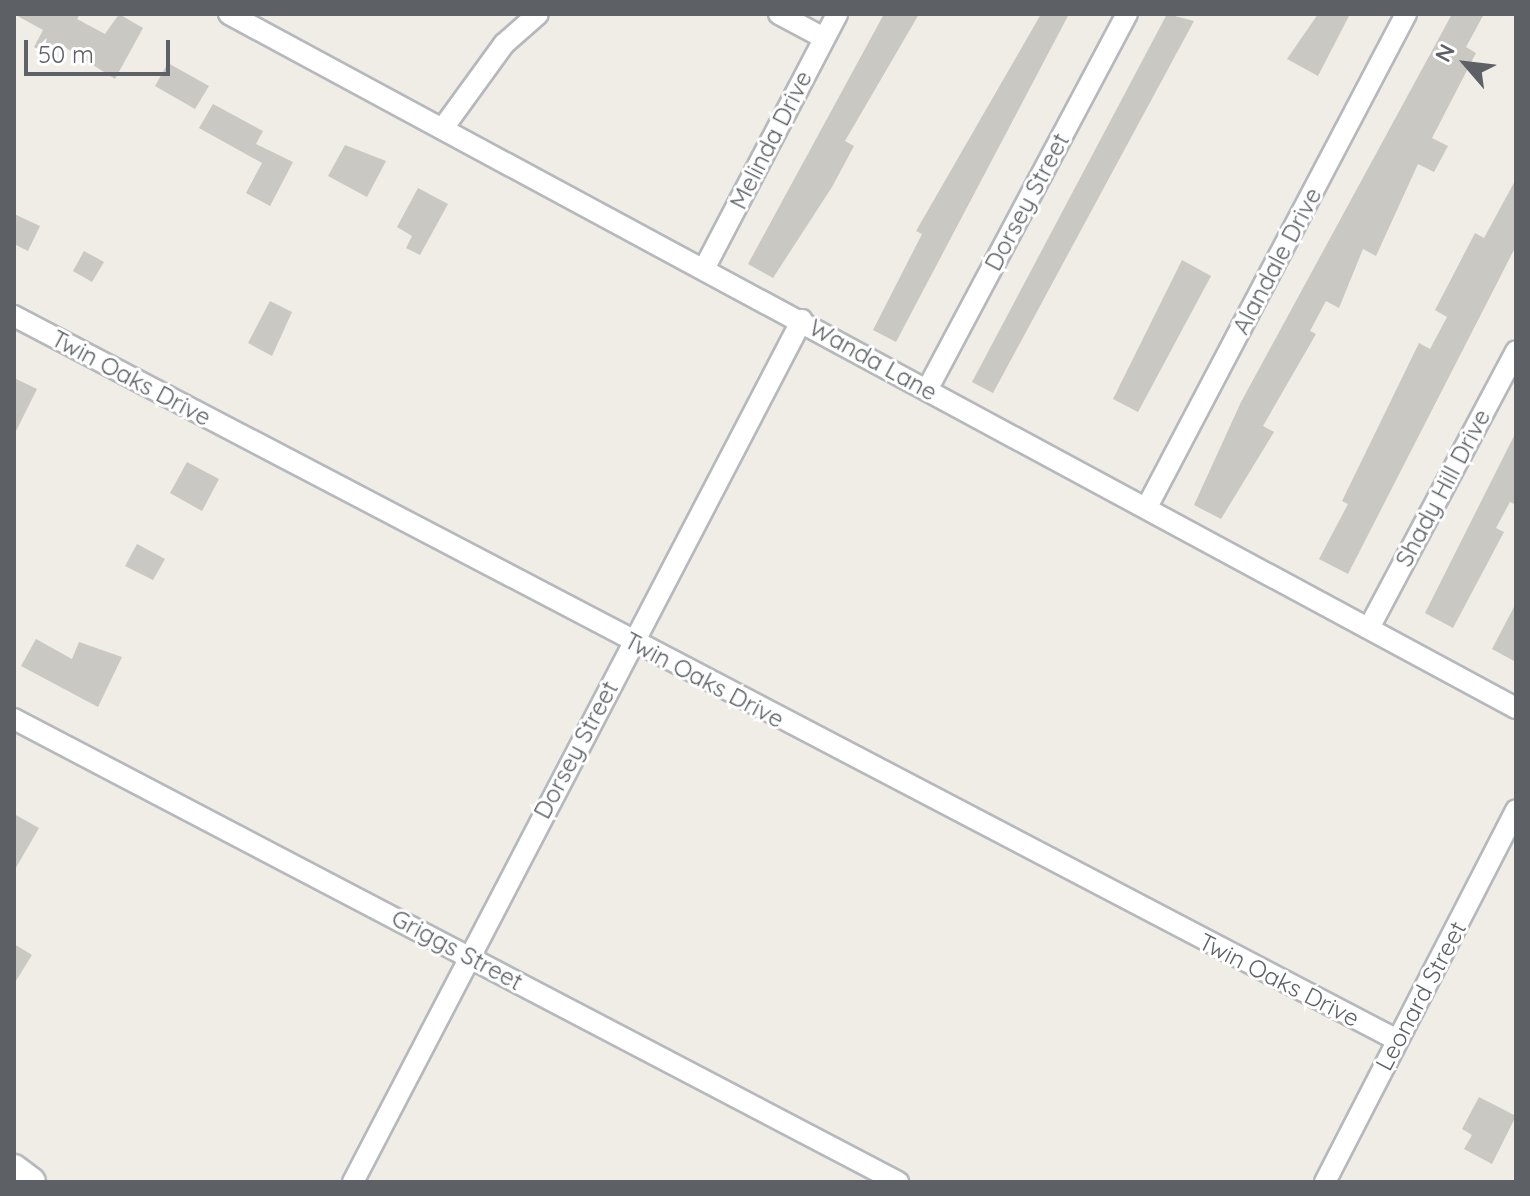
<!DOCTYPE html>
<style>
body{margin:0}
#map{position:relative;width:1530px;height:1196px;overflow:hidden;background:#efede5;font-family:Quicksand,sans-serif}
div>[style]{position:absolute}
.building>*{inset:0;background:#cac8c2}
.roads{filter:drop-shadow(2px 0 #b5b8bc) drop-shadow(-2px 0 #b5b8bc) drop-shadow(0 2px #b5b8bc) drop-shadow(0 -2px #b5b8bc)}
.street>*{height:20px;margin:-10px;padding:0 10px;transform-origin:10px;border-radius:10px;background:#fff}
.secondary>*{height:28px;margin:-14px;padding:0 14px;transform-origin:14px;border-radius:14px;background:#fff}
span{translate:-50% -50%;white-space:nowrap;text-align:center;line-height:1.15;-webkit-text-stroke:6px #fff;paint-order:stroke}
.street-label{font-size:24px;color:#5d6165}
.frame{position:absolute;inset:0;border:16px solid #5d6165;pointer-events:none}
.north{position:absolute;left:1426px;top:24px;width:80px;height:80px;-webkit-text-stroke:6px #fff;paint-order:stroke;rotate:298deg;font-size:22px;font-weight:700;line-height:32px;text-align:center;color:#5d6165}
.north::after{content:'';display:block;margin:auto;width:28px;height:36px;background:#5d6165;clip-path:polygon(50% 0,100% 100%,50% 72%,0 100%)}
.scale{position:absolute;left:24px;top:40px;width:146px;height:36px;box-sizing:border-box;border:4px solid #5d6165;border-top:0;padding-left:10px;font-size:24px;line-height:28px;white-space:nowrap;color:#5d6165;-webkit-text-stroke:6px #fff;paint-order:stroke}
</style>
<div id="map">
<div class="building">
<div style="clip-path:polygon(14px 14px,80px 14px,77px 19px,105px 34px,119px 14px,143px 28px,115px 79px,60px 44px,53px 57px,34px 47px,43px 30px)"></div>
<div style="clip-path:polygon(884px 14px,919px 14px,845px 141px,854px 146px,832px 187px,773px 278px,748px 264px)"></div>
<div style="clip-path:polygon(1041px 14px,1069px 14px,896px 342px,873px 330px,922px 234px,916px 231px)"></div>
<div style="clip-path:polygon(1167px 14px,1194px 21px,993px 393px,972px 382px)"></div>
<div style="clip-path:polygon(1318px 14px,1350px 14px,1318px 76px,1287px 59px)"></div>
<div style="clip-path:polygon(1452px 14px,1484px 14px,1466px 47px,1476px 53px,1432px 138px,1448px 146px,1434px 172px,1418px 164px,1376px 256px,1363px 249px,1339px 308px,1326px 301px,1310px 331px,1316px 334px,1263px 426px,1274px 432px,1221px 519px,1194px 505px,1241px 402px)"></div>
<div style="clip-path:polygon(168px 63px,209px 86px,195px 109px,155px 86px)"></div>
<div style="clip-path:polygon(213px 104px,263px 131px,256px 144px,293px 162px,270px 206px,246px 193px,262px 163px,199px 128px)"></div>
<div style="clip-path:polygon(345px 145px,386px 161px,367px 197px,328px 176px)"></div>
<div style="clip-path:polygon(1516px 179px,1516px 246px,1348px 574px,1319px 559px,1348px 504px,1342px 501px,1419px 343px,1430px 349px,1447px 317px,1435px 310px,1475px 233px,1484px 238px)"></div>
<div style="clip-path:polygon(418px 188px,448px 204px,420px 255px,406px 248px,412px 236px,397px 227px)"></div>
<div style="clip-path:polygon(14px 214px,40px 226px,28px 251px,14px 244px)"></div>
<div style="clip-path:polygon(84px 251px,104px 262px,92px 282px,73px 271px)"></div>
<div style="clip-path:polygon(1182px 260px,1211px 276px,1138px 412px,1113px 399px)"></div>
<div style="clip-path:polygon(270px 301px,292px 312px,272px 356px,248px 343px)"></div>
<div style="clip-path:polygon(14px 378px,37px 389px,14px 435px)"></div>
<div style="clip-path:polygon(1516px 432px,1516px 505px,1510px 502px,1496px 528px,1504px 532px,1453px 628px,1425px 613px)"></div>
<div style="clip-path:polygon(187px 462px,219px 479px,202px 511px,170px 493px)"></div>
<div style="clip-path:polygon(137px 544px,165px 559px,153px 580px,125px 566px)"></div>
<div style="clip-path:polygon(1516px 603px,1516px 662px,1492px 649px)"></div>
<div style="clip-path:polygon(36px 639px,72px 659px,79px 642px,122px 657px,98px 707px,21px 666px)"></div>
<div style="clip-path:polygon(14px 814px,39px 828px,14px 871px)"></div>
<div style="clip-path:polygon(14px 944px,32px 955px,14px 984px)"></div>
<div style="clip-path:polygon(1479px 1097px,1516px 1116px,1492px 1164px,1464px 1149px,1472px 1135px,1462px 1129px)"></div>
</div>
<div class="roads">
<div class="street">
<div style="left:229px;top:14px;width:1462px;rotate:28.34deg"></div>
<div style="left:779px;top:14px;width:51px;rotate:28.1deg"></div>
<div style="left:443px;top:128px;width:104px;rotate:-54deg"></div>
<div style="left:504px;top:44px;width:45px;rotate:-41.4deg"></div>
<div style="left:705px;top:267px;width:285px;rotate:-62.4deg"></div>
<div style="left:14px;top:316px;width:1561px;rotate:27.63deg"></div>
<div style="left:927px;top:390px;width:426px;rotate:-62deg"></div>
<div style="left:1147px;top:507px;width:557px;rotate:-62.28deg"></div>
<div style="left:1370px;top:626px;width:311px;rotate:-62deg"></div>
<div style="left:14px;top:719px;width:998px;rotate:27.64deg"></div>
<div style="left:353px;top:1182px;width:972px;rotate:-62.49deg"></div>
<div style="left:1325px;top:1182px;width:418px;rotate:-62.8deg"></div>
</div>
<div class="secondary">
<div style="left:14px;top:1169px;width:21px;rotate:37deg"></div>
</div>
</div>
<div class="street-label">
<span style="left:771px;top:140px;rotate:-63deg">Melinda Drive</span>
<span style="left:1027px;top:202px;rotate:-62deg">Dorsey Street</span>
<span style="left:1277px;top:261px;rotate:-62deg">Alandale Drive</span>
<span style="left:873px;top:360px;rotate:29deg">Wanda Lane</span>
<span style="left:131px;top:378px;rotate:28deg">Twin Oaks Drive</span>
<span style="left:1443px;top:488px;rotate:-62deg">Shady Hill Drive</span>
<span style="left:704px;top:680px;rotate:28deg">Twin Oaks Drive</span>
<span style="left:576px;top:750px;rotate:-62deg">Dorsey Street</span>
<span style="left:457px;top:950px;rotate:28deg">Griggs Street</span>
<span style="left:1279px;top:980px;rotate:27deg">Twin Oaks Drive</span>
<span style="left:1421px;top:996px;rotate:-62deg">Leonard Street</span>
</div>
<div class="frame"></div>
<div class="north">N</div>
<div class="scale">50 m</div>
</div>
